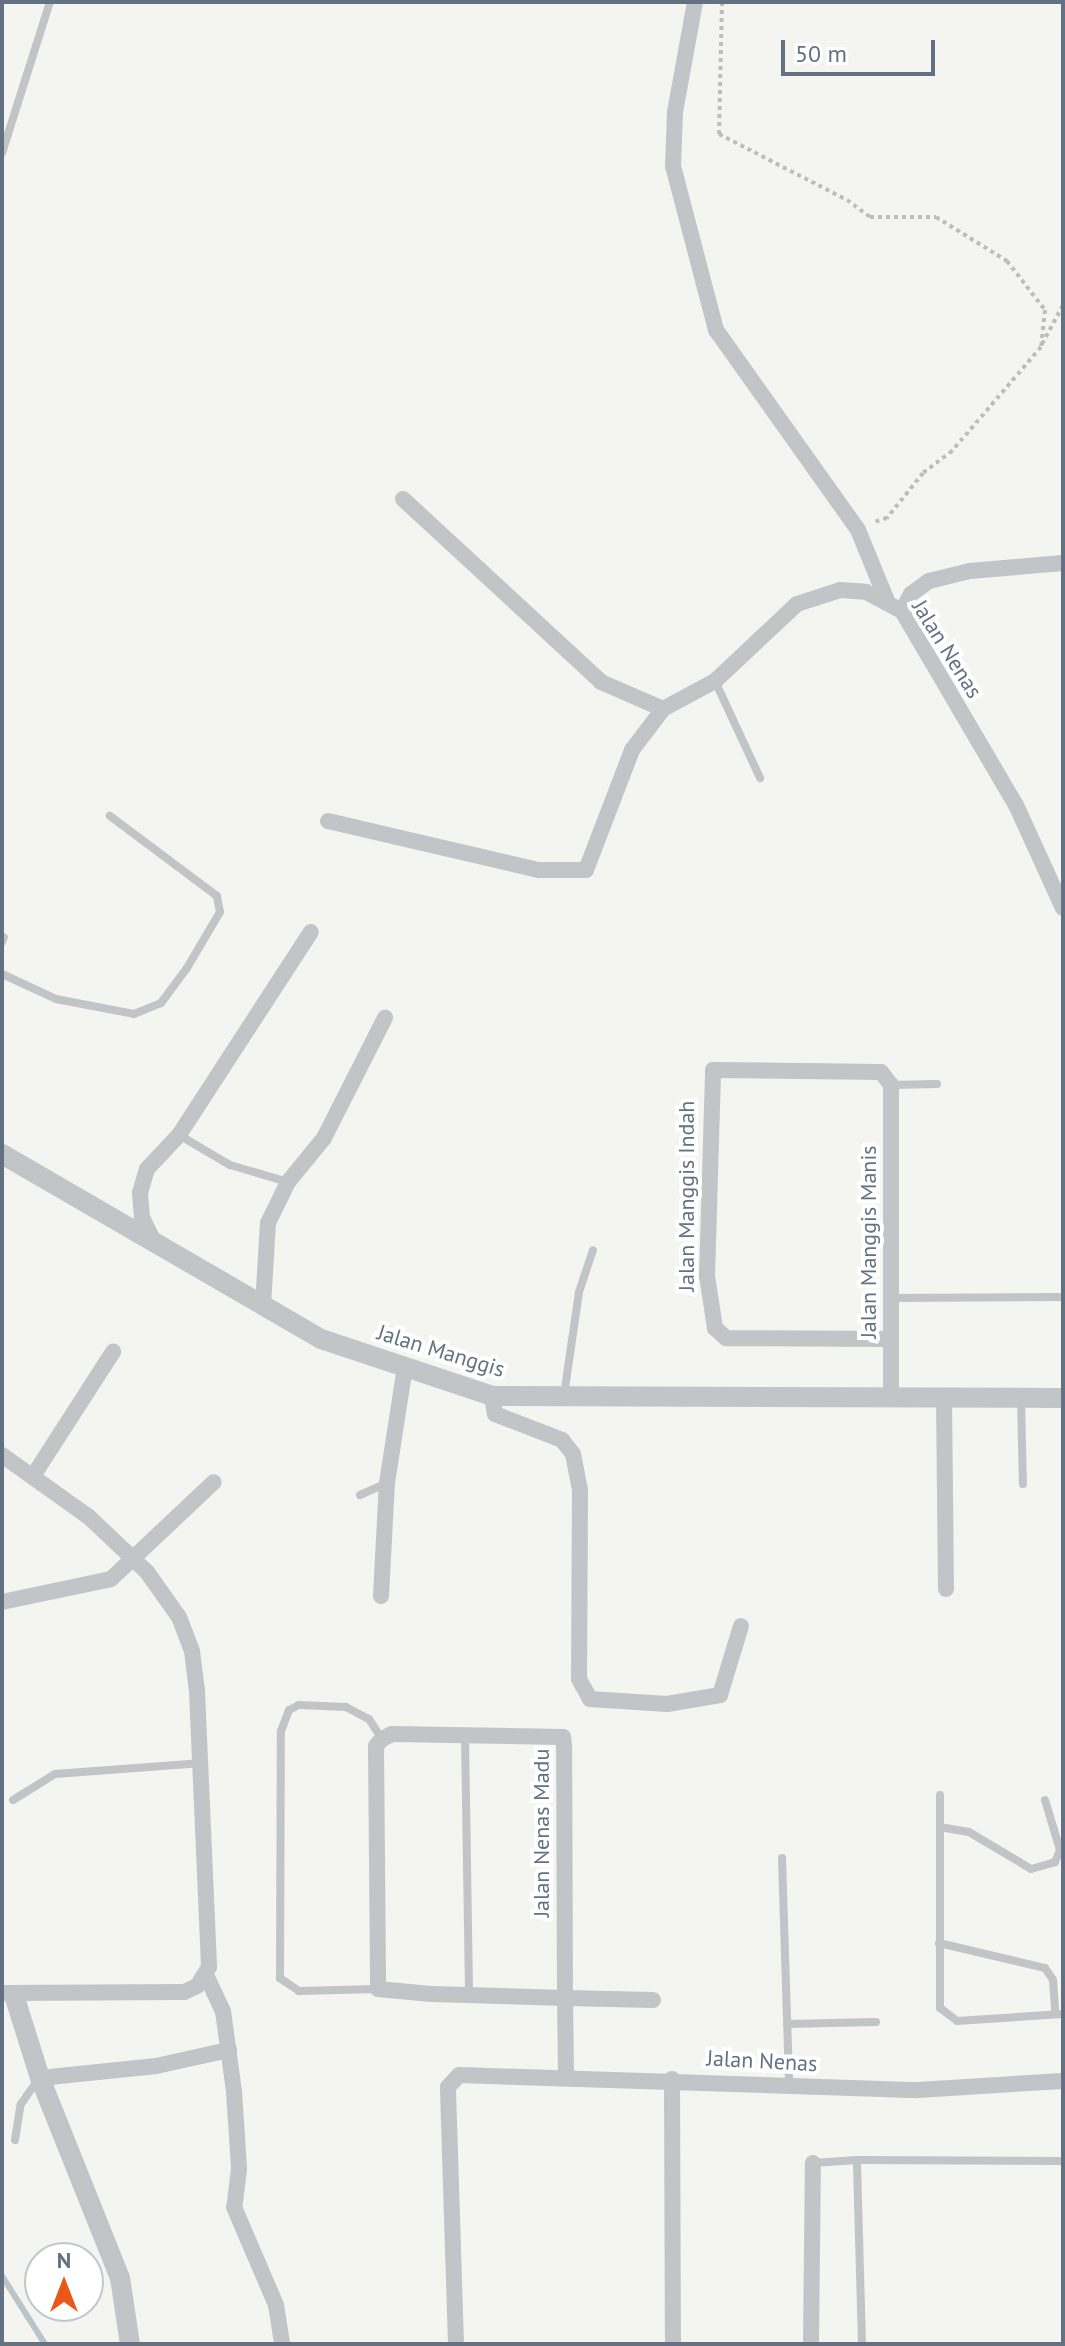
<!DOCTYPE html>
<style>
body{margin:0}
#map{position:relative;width:1065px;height:2346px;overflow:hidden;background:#f4f4f0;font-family:"PT Sans",sans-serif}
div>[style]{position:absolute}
.stream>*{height:6px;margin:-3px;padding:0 3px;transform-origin:3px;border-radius:3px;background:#bac5cb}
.path>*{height:4px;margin-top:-2px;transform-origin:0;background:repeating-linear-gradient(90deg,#bbbdbf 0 4px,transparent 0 8px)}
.service>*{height:8px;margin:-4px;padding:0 4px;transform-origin:4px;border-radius:4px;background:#c1c5c8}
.minor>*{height:16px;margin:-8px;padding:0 8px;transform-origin:8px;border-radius:8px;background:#c1c5c8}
.tertiary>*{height:20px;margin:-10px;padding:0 10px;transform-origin:10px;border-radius:10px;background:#c1c5c8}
span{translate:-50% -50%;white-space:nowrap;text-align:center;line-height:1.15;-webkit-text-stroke:8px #fff;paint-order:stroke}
.street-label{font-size:22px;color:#627282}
.frame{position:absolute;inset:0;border:4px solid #627282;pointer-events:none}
.north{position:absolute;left:24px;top:2242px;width:80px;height:80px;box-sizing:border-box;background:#fff;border:2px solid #c0c7cd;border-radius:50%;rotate:0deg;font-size:22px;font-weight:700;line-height:32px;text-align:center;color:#627282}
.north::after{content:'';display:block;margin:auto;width:28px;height:36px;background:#ea571a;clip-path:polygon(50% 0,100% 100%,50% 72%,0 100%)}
.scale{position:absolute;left:781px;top:40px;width:154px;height:36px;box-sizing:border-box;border:4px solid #627282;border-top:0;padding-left:10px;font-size:24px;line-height:28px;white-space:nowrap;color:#627282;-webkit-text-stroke:6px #fff;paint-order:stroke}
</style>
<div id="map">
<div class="stream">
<div style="left:2px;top:2276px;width:80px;rotate:57.7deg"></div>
</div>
<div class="path">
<div style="left:722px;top:2px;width:132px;rotate:91.3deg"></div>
<div style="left:719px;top:134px;width:144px;rotate:27.3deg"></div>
<div style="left:847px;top:200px;width:29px;rotate:36deg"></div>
<div style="left:870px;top:217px;width:66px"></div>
<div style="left:936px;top:217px;width:84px;rotate:31.8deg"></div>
<div style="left:1007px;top:261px;width:62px;rotate:52.2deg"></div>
<div style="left:1045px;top:310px;width:37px;rotate:96deg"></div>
<div style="left:1041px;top:347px;width:137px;rotate:130.6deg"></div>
<div style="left:952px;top:451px;width:36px;rotate:143deg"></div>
<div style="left:923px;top:473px;width:58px;rotate:128.7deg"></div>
<div style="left:887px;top:518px;width:14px;rotate:163deg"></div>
<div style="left:1042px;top:344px;width:44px;rotate:-61.7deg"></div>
</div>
<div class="service">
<div style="left:2px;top:153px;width:158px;rotate:-72.4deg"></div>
<div style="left:715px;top:681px;width:107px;rotate:65.1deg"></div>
<div style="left:2px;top:942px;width:5px;rotate:-68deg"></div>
<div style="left:2px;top:974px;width:60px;rotate:24.8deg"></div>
<div style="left:56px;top:999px;width:79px;rotate:10.9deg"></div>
<div style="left:134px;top:1014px;width:29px;rotate:-22deg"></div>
<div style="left:161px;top:1003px;width:44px;rotate:-53.4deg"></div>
<div style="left:187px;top:968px;width:65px;rotate:-59.5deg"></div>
<div style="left:220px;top:912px;width:16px;rotate:-101deg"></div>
<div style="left:217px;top:896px;width:134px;rotate:-143.2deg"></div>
<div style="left:891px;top:1085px;width:46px;rotate:-1.2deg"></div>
<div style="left:179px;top:1135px;width:59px;rotate:30.5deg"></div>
<div style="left:230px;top:1165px;width:60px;rotate:16.3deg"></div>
<div style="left:892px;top:1298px;width:171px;rotate:-0.3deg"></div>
<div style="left:564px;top:1395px;width:104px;rotate:-81.7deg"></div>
<div style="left:579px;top:1292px;width:44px;rotate:-71.6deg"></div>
<div style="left:1021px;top:1399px;width:85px;rotate:88.7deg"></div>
<div style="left:360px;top:1495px;width:30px;rotate:-24deg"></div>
<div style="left:465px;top:1736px;width:258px;rotate:89.1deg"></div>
<div style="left:940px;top:1795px;width:213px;rotate:90deg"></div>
<div style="left:940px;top:2008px;width:21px;rotate:37deg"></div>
<div style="left:957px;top:2021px;width:106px;rotate:-3.8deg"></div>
<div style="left:13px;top:1800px;width:49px;rotate:-31.8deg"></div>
<div style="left:55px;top:1774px;width:148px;rotate:-4.3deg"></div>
<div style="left:940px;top:1827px;width:29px;rotate:10deg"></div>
<div style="left:969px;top:1832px;width:72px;rotate:30.8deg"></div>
<div style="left:1031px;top:1869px;width:25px;rotate:-16deg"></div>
<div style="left:1055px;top:1862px;width:13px;rotate:-67deg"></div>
<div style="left:1060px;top:1850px;width:52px;rotate:-106.7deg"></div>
<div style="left:782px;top:1858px;width:227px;rotate:88.2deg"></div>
<div style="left:939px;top:1943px;width:109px;rotate:13.3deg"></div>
<div style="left:1045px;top:1968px;width:14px;rotate:56deg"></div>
<div style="left:1053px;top:1980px;width:31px;rotate:86deg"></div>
<div style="left:378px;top:1989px;width:79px;rotate:178.5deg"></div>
<div style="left:299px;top:1991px;width:23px;rotate:-146deg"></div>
<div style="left:280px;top:1978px;width:247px;rotate:-89.8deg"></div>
<div style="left:281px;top:1731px;width:22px;rotate:-69deg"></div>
<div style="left:289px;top:1710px;width:11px;rotate:-27deg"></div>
<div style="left:299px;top:1705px;width:47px;rotate:2.4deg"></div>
<div style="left:346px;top:1707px;width:26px;rotate:28deg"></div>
<div style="left:369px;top:1719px;width:24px;rotate:57deg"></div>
<div style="left:787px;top:2024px;width:89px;rotate:-1.3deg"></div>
<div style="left:15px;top:2140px;width:36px;rotate:-81deg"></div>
<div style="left:21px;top:2104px;width:29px;rotate:-55deg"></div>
<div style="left:813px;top:2163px;width:44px;rotate:-3.9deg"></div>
<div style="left:862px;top:2344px;width:184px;rotate:-91.6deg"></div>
<div style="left:857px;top:2160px;width:206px;rotate:0.3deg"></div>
</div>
<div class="minor">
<div style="left:695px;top:2px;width:112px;rotate:100.3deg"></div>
<div style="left:675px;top:112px;width:54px;rotate:92.1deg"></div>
<div style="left:673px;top:166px;width:170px;rotate:75.3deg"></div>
<div style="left:716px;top:330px;width:245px;rotate:54.6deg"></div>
<div style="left:858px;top:530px;width:79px;rotate:67.7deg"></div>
<div style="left:403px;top:499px;width:270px;rotate:42.7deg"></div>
<div style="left:601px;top:682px;width:68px;rotate:23.5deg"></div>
<div style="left:902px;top:611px;width:19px;rotate:-62deg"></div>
<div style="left:911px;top:594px;width:22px;rotate:-36deg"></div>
<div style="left:929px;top:581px;width:42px;rotate:-13.7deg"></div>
<div style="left:970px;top:571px;width:93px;rotate:-4.9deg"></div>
<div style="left:328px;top:821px;width:217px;rotate:13.1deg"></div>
<div style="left:539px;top:870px;width:47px"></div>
<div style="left:586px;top:870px;width:129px;rotate:-69deg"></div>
<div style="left:632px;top:750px;width:51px;rotate:-52.9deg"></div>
<div style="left:663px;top:709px;width:59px;rotate:-28.3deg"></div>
<div style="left:715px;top:681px;width:112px;rotate:-43.2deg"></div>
<div style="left:797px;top:604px;width:45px;rotate:-18deg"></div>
<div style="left:840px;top:590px;width:26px;rotate:4deg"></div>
<div style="left:866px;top:592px;width:41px;rotate:27.8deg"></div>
<div style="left:902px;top:611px;width:225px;rotate:59.6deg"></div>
<div style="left:1016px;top:805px;width:113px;rotate:65.5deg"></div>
<div style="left:154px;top:1242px;width:28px;rotate:-116deg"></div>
<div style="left:142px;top:1217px;width:24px;rotate:-95deg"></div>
<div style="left:140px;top:1193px;width:25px;rotate:-74deg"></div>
<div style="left:147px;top:1169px;width:47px;rotate:-46.7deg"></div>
<div style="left:179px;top:1135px;width:242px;rotate:-57deg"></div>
<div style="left:263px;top:1306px;width:83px;rotate:-86.6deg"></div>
<div style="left:268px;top:1223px;width:46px;rotate:-64deg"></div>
<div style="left:288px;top:1182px;width:57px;rotate:-50.7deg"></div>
<div style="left:324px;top:1138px;width:135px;rotate:-63.1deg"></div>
<div style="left:891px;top:1339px;width:165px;rotate:-179.7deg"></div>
<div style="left:726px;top:1338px;width:15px;rotate:-138deg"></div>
<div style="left:715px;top:1328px;width:53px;rotate:-98.7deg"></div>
<div style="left:707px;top:1276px;width:206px;rotate:-88.3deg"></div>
<div style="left:713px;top:1070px;width:168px;rotate:0.7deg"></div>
<div style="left:881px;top:1072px;width:16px;rotate:52deg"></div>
<div style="left:891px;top:1085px;width:314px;rotate:90deg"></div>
<div style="left:492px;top:1396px;width:18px;rotate:81deg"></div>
<div style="left:495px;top:1414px;width:72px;rotate:21.2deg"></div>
<div style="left:562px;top:1440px;width:18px;rotate:52deg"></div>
<div style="left:573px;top:1454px;width:37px;rotate:79deg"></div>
<div style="left:580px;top:1490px;width:189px;rotate:90.3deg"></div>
<div style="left:579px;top:1679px;width:23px;rotate:61deg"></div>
<div style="left:590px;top:1699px;width:77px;rotate:3.7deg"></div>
<div style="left:667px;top:1704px;width:54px;rotate:-9.6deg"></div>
<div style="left:720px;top:1695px;width:72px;rotate:-73.1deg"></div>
<div style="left:944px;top:1398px;width:191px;rotate:89.4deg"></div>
<div style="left:2px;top:1455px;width:107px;rotate:35.5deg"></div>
<div style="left:89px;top:1517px;width:80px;rotate:43.5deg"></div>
<div style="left:147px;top:1572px;width:55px;rotate:54.6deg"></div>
<div style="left:179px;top:1617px;width:36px;rotate:69deg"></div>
<div style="left:192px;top:1651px;width:40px;rotate:82.9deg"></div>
<div style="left:197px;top:1691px;width:276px;rotate:87.5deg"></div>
<div style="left:209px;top:1967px;width:22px;rotate:122deg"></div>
<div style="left:197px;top:1986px;width:14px;rotate:155deg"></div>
<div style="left:184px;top:1992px;width:182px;rotate:179.7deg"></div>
<div style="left:33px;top:1476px;width:148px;rotate:-57.2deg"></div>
<div style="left:381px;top:1596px;width:113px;rotate:-87deg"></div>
<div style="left:387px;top:1483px;width:117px;rotate:-81.2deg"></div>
<div style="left:2px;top:1602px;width:111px;rotate:-11.9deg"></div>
<div style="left:111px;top:1579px;width:141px;rotate:-43.3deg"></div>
<div style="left:206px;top:1975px;width:40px;rotate:65deg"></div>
<div style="left:223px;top:2011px;width:81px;rotate:82.2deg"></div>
<div style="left:234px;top:2091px;width:78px;rotate:86.3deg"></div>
<div style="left:239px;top:2169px;width:38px;rotate:97deg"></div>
<div style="left:234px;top:2207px;width:107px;rotate:66.8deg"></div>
<div style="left:276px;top:2305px;width:39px;rotate:81deg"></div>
<div style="left:566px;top:2075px;width:77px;rotate:-90.7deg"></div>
<div style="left:565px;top:1998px;width:252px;rotate:-90.2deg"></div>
<div style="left:564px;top:1746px;width:9px;rotate:-96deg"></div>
<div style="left:563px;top:1737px;width:171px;rotate:-179deg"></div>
<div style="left:392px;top:1734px;width:11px;rotate:153deg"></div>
<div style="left:382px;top:1739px;width:9px;rotate:131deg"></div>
<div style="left:376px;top:1746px;width:243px;rotate:89.5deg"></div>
<div style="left:378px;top:1989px;width:53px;rotate:5.4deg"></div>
<div style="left:431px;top:1994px;width:134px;rotate:1.7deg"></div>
<div style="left:565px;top:1998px;width:88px;rotate:1.3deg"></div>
<div style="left:40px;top:2078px;width:117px;rotate:-5.9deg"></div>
<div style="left:156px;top:2066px;width:75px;rotate:-12.4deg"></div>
<div style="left:672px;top:2079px;width:265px;rotate:89.8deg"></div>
<div style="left:456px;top:2344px;width:257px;rotate:-91.8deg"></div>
<div style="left:448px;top:2087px;width:16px;rotate:-47deg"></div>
<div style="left:459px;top:2075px;width:459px;rotate:1.9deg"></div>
<div style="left:918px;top:2090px;width:145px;rotate:-3.6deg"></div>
<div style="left:811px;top:2344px;width:181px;rotate:-89.4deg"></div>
</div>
<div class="tertiary">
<div style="left:2px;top:1154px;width:369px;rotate:30.1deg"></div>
<div style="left:321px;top:1339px;width:180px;rotate:18.4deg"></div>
<div style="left:492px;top:1396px;width:571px;rotate:0.2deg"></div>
<div style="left:14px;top:1995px;width:87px;rotate:72.6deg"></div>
<div style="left:40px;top:2078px;width:215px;rotate:68.2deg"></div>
<div style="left:120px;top:2278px;width:67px;rotate:81.4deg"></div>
</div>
<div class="street-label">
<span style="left:947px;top:649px;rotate:58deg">Jalan Nenas</span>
<span style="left:687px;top:1196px;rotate:-90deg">Jalan Manggis Indah</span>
<span style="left:869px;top:1242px;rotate:-90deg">Jalan Manggis Manis</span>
<span style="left:441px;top:1351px;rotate:17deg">Jalan Manggis</span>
<span style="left:542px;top:1833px;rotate:-90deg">Jalan Nenas Madu</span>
<span style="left:762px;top:2061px;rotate:3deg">Jalan Nenas</span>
</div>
<div class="frame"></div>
<div class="north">N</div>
<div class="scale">50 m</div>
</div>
